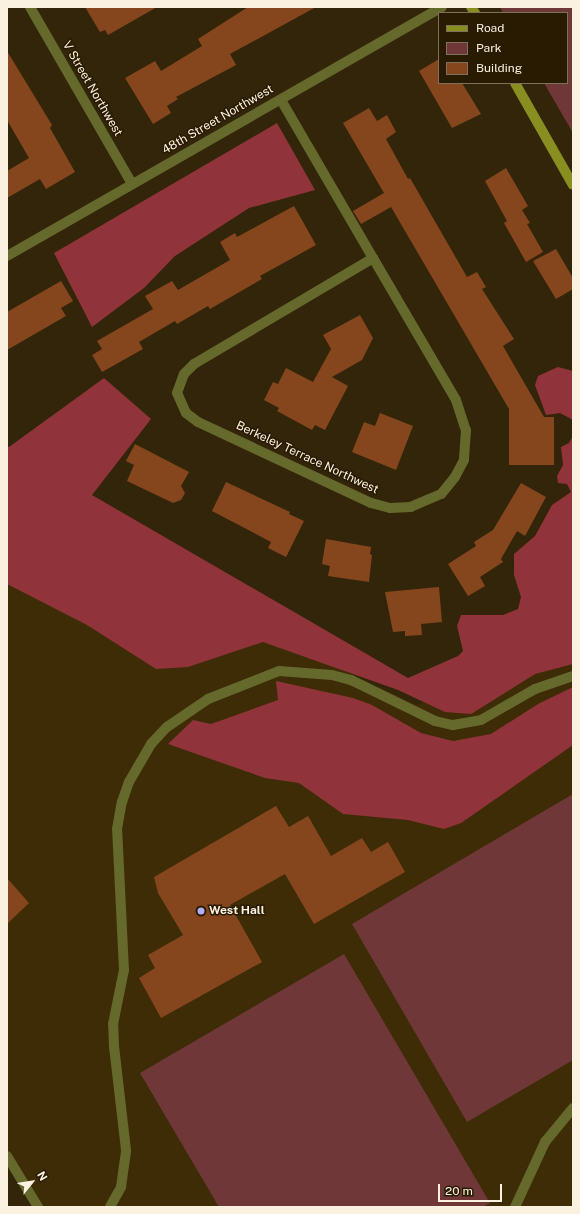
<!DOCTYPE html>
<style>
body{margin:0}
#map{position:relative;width:580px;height:1214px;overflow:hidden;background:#332509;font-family:"Public Sans",sans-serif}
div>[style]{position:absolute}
.built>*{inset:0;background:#3e2c07}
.green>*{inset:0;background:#6f3738}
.forest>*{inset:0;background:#91333a}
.building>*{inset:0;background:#85461e}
.street>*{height:10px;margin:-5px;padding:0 5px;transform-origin:5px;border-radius:5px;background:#65692c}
.secondary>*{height:10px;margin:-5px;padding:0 5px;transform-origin:5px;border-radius:5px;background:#898e20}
.dots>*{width:11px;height:11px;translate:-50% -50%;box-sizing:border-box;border:2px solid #291b01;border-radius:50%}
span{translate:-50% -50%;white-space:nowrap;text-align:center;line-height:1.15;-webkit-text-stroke:3px #291b01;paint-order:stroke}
.street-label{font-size:12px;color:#faf1e1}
.poi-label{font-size:12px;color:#faf1e1;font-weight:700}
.left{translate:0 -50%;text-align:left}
.frame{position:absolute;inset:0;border:8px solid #faf1e1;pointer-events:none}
.legend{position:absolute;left:438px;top:12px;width:130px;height:72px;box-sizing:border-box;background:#291b01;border:1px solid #7d715b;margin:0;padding:5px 7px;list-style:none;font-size:12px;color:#faf1e1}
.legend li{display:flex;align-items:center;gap:8px;height:20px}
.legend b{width:20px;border:1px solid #7d715b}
.north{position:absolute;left:12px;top:1162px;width:40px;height:40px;-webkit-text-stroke:3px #291b01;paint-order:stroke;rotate:60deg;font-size:11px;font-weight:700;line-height:16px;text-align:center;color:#faf1e1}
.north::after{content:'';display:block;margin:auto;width:14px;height:18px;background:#faf1e1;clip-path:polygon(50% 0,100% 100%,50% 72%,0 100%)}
.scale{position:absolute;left:438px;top:1184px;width:64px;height:18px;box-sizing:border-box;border:2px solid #faf1e1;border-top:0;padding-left:5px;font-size:12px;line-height:14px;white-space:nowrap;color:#faf1e1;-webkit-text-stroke:3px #291b01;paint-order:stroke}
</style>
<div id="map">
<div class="built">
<div style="clip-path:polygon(7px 511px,417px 705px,573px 614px,573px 1207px,38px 1207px,7px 1156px)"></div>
</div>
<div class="green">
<div style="clip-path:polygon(500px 7px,573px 7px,573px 133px,544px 83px,567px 83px,567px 13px,503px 13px)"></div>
<div style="clip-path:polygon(573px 794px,573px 1060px,467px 1122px,352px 924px)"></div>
<div style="clip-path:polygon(344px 954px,490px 1203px,483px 1207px,219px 1207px,140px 1073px)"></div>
</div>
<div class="forest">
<div style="clip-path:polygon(277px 123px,315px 190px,249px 208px,175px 256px,144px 288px,92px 327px,54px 253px)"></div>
<div style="clip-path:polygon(558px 367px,573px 371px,573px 420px,560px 413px,546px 415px,535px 385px,538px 376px)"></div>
<div style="clip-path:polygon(104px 378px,151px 419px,92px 495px,408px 678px,458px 656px,463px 651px,457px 626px,461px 615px,503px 615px,518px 609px,521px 597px,514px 575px,514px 554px,535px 536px,552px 505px,571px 492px,567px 484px,558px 483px,557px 476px,563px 465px,561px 447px,569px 443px,573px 436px,573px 664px,535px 674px,471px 714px,445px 712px,398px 690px,263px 642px,188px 667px,156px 669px,87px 625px,7px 584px,7px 446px,9px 447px)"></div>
<div style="clip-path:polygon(276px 681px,353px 698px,372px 705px,421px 733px,453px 741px,491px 734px,538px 704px,573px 687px,573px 745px,461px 823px,444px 829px,408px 820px,343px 814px,299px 783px,265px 778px,168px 744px,193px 720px,211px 724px,278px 700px)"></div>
</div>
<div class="building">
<div style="clip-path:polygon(85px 7px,157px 7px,108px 35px,105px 30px,100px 32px)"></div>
<div style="clip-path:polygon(248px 7px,316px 7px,230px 54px,236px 65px,176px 97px,178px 99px,167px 106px,171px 113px,153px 124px,125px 78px,155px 61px,161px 71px,202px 46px,198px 39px)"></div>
<div style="clip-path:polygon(7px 51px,52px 125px,50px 128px,75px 172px,46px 189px,40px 179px,7px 198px,7px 171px,29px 158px,7px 120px)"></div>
<div style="clip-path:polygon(439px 59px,439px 83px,462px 83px,481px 114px,452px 128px,419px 71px)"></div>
<div style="clip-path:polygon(369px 108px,377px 121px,387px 115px,396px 132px,386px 139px,408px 179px,410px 178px,467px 277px,477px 272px,486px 287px,482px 289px,514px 339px,503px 346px,544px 417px,554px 417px,554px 465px,509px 465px,509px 409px,391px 207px,361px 224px,353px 211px,384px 193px,343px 123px)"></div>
<div style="clip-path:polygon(506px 168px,528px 206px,522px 210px,530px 223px,527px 224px,543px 252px,526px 262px,504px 223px,507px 221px,485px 181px)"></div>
<div style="clip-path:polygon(294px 206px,316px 245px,260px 276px,262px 279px,210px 309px,208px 306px,177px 324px,175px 321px,139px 342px,143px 349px,102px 372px,92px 355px,102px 349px,97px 341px,153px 309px,145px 296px,172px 281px,178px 290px,230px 260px,220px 242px,235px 233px,237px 237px)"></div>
<div style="clip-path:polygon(556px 249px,573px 278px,573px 289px,556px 299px,533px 261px)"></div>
<div style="clip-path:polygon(61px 281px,73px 301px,61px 308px,66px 316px,7px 350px,7px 312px)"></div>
<div style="clip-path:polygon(360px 315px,373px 338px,362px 360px,332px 377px,348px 386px,325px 430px,315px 425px,312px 430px,277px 411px,279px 408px,264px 400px,273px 382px,278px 384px,286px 368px,313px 382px,331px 349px,323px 335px)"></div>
<div style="clip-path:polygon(380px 413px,413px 426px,396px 470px,352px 452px,364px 422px,375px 426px)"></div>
<div style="clip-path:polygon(135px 444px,189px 472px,181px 486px,185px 493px,181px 500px,173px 503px,127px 481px,134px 465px,126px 461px)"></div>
<div style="clip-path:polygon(226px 482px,290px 512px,289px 514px,304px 521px,286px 557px,268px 548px,271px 542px,212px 511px)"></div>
<div style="clip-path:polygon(521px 483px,546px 497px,525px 536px,517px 531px,501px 559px,503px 562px,480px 577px,485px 586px,468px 596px,448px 564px,476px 546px,474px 542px,493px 530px)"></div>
<div style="clip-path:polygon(326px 539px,371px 547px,370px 554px,372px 555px,369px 582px,328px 576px,330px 566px,322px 564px)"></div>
<div style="clip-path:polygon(439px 587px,442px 622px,421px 624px,422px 635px,405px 636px,405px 631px,393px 632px,385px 592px)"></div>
<div style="clip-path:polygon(276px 806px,289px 827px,308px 816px,331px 856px,362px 838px,371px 852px,388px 842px,405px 872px,314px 924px,285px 874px,230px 905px,262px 962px,161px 1018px,139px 978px,155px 968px,148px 955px,183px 935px,158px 893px,154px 877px)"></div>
<div style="clip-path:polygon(7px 878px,29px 903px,7px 924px)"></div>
</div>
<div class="street">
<div style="left:30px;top:7px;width:204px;rotate:60deg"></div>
<div style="left:281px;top:100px;width:183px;rotate:59.8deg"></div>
<div style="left:7px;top:256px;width:501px;rotate:-29.79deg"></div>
<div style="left:373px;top:258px;width:164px;rotate:59.7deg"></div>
<div style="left:456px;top:400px;width:32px;rotate:72deg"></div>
<div style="left:466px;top:430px;width:30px;rotate:94deg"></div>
<div style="left:464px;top:460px;width:19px;rotate:118deg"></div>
<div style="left:455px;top:477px;width:22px;rotate:129deg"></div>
<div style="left:441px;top:494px;width:33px;rotate:157deg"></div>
<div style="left:411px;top:507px;width:21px;rotate:177deg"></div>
<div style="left:390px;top:508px;width:20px;rotate:-165deg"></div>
<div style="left:371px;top:503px;width:191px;rotate:-154.9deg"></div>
<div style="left:198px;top:422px;width:15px;rotate:-143deg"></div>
<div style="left:186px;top:413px;width:22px;rotate:-114deg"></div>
<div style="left:177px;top:393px;width:20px;rotate:-70deg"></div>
<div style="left:184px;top:374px;width:14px;rotate:-45deg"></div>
<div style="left:194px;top:364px;width:208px;rotate:-30.6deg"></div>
<div style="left:7px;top:1156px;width:60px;rotate:58.7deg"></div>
<div style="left:110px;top:1207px;width:23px;rotate:-61deg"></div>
<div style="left:121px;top:1187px;width:37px;rotate:-82deg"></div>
<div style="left:126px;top:1150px;width:104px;rotate:-96.6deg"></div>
<div style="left:114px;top:1047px;width:23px;rotate:-92deg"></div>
<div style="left:113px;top:1024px;width:55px;rotate:-78.5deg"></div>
<div style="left:124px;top:970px;width:141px;rotate:-92.8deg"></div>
<div style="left:117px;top:829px;width:27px;rotate:-80deg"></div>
<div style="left:122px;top:802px;width:21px;rotate:-71deg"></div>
<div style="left:129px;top:782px;width:44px;rotate:-59.9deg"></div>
<div style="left:151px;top:744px;width:23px;rotate:-47deg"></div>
<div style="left:167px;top:727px;width:50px;rotate:-34.3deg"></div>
<div style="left:208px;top:699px;width:76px;rotate:-21.5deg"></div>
<div style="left:279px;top:671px;width:53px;rotate:4.3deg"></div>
<div style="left:332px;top:675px;width:20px;rotate:15deg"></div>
<div style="left:351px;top:680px;width:93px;rotate:26deg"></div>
<div style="left:435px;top:721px;width:18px;rotate:13deg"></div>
<div style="left:453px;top:725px;width:28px;rotate:-10deg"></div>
<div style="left:481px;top:720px;width:62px;rotate:-29.9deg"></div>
<div style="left:535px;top:689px;width:40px;rotate:-18.9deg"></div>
<div style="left:515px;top:1207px;width:72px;rotate:-65.2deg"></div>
<div style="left:545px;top:1142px;width:44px;rotate:-50.5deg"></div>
</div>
<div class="secondary">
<div style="left:471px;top:7px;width:7px;rotate:56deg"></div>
<div style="left:515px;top:83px;width:117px;rotate:60.4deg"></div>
</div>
<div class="dots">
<div style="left:201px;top:911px;background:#b2adf9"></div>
</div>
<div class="street-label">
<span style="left:92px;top:89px;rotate:60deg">V Street Northwest</span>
<span style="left:218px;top:120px;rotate:-30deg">48th Street Northwest</span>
<span style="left:307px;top:458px;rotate:25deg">Berkeley Terrace Northwest</span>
</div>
<div class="poi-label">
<span class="left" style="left:209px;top:911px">West Hall</span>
</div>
<div class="frame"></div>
<ul class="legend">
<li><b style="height:5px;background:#898e20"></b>Road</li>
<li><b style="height:11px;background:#6f3738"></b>Park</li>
<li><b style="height:11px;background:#85461e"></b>Building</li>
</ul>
<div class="north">N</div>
<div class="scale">20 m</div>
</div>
